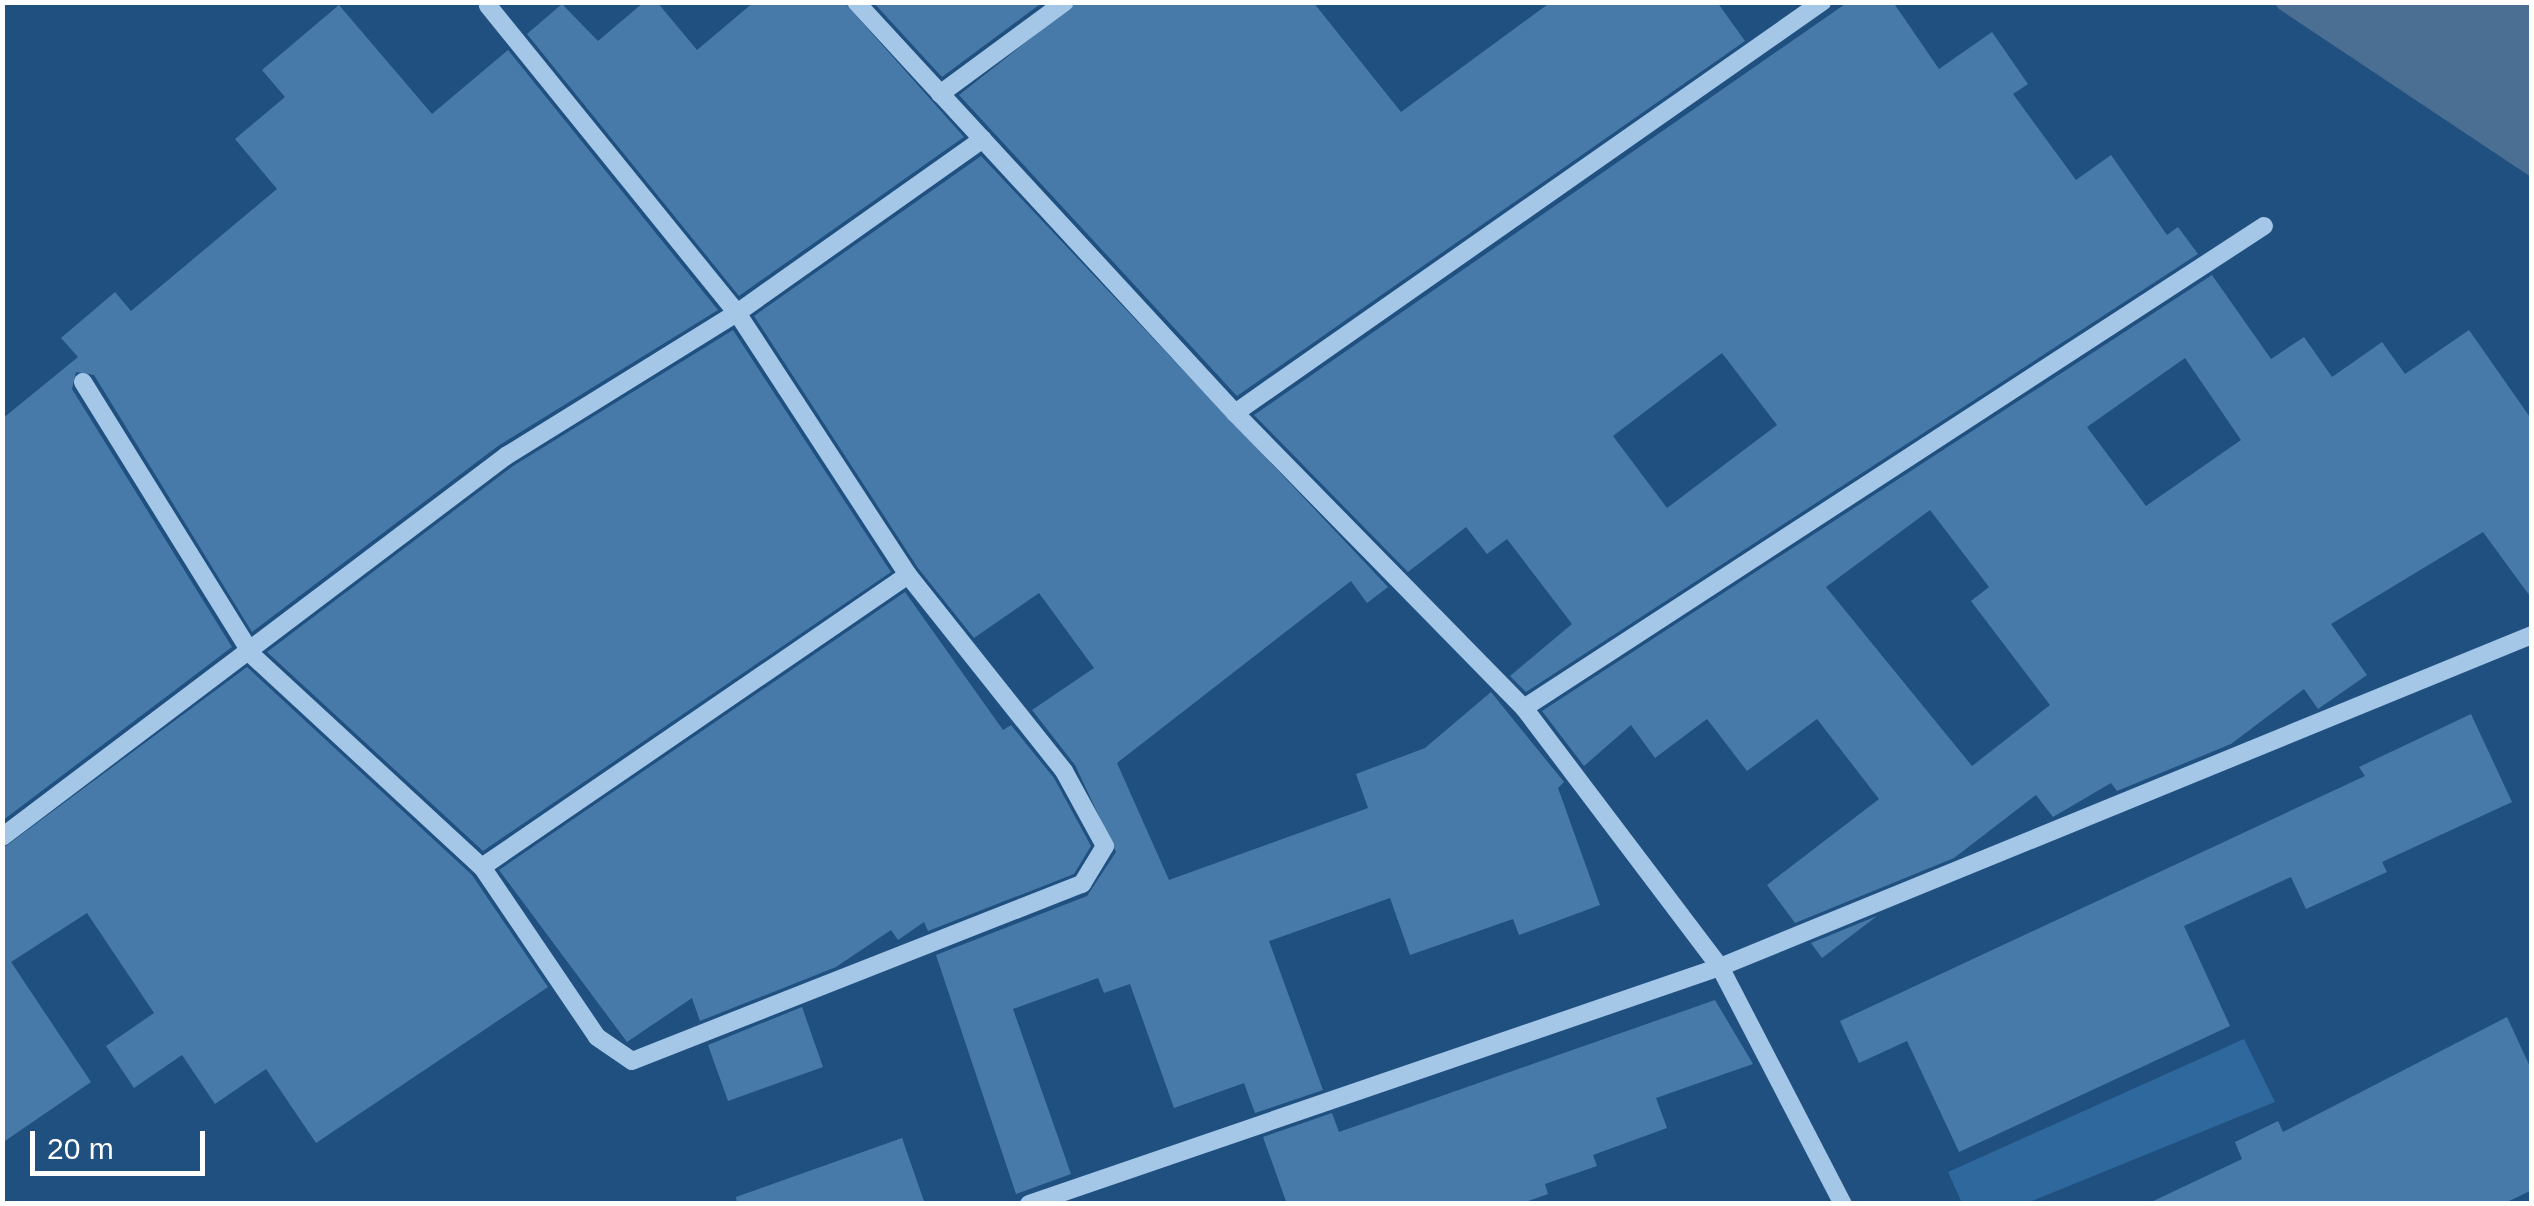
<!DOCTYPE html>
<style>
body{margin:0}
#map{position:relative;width:2534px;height:1206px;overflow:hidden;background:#1f507f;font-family:Arial,sans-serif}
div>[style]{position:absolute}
.green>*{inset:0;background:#2f689c}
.water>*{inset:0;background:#4b6f92}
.building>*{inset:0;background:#487aa9}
.minor>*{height:18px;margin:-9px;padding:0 9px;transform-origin:9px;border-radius:9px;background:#a4c7e8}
span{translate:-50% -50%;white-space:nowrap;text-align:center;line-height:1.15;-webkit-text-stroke:10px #1f507f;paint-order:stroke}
.frame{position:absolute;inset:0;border:5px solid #fff;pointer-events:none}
.scale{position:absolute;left:30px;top:1131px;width:175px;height:45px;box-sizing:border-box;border:5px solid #fff;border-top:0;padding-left:12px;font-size:30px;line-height:35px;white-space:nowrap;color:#fff;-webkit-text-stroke:8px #1f507f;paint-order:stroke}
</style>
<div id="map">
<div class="green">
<div style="clip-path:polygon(2244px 1039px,2275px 1102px,2027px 1203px,1962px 1203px,1948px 1172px)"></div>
</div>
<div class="water">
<div style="clip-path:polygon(2274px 3px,2531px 3px,2531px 177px,2279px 9px)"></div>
</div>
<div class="building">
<div style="clip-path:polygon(644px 2px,657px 2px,697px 50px,754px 2px,844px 2px,964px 137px,739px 296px,527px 34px,562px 4px,598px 41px)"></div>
<div style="clip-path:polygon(873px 2px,1043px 2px,942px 77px)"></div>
<div style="clip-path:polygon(1077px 2px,1313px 2px,1401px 112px,1551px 2px,1717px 2px,1745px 41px,1237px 396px,959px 95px)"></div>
<div style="clip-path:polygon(evenodd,1848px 2px,1893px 2px,1939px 69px,1992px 32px,2028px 84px,2013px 94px,2076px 180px,2111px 155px,2167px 235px,2178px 227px,2198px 254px,1526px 692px,1510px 676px,1572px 624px,1507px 539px,1487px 554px,1466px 527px,1408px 572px,1254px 415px,1848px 2px,1722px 353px,1777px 425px,1667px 508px,1613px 436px,1722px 353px)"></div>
<div style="clip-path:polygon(339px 5px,432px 114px,508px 50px,718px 310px,498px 446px,252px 632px,94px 375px,76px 372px,72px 389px,232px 647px,2px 821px,2px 419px,78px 357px,61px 338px,115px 292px,131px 311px,277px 189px,235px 139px,285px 97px,262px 70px)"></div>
<div style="clip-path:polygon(981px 156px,1388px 587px,1367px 603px,1351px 581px,1117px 763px,1169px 880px,1368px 808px,1356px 774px,1425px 748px,1491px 692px,1564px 782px,1558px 788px,1600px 905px,1519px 935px,1513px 919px,1410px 955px,1390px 898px,1269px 941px,1323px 1090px,1255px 1113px,1244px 1083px,1174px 1108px,1130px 984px,1104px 993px,1098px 978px,1013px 1009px,1071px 1174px,1016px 1194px,936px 955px,1087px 896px,1116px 852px,1075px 765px,1032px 710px,1094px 668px,1039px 593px,974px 638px,918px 568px,754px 316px)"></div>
<div style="clip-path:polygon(evenodd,2212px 275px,2271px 359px,2304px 337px,2332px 377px,2382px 342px,2405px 374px,2469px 330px,2532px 420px,2532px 599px,2483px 532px,2331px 624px,2367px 675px,2318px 709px,2304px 689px,2231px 744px,2117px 791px,2111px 783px,2053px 817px,2036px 795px,1954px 858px,1795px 923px,1767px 885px,1879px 799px,1817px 719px,1747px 771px,1707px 719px,1655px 758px,1631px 725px,1584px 766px,1542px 711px,2212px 275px,2185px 358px,2241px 440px,2146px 506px,2087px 427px,2185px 358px,2212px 275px,1930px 510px,1989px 587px,1971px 601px,2050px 705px,1972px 766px,1826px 587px,1930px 510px)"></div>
<div style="clip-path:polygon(733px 330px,891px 572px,483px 851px,267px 652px,513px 466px)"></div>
<div style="clip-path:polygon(905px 592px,1003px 730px,1011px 725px,1054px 778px,1091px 846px,1074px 874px,928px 931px,924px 922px,898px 940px,891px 930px,836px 967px,700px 1021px,692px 998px,627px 1042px,499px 870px)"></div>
<div style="clip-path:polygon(247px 667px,472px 875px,548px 987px,316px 1143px,266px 1069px,215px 1104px,182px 1055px,134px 1088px,106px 1046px,154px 1013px,87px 913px,11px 962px,91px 1082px,2px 1143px,2px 849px)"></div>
<div style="clip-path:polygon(2471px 714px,2512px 802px,2382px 862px,2387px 872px,2306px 909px,2291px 877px,2184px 926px,2230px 1026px,1959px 1152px,1907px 1041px,1859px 1063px,1840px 1021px,2365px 776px,2359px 767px)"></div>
<div style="clip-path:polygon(1877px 916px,1822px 958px,1811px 943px)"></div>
<div style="clip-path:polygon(1715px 1000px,1753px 1064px,1656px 1098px,1667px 1128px,1593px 1155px,1597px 1166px,1545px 1184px,1548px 1194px,1520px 1204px,1287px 1204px,1263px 1137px,1332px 1113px,1339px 1132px)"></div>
<div style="clip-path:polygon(802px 1007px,823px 1067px,728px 1101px,708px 1045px)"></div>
<div style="clip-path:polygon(2507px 1017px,2532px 1071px,2532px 1190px,2503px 1204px,2147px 1204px,2242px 1159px,2235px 1142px,2278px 1121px,2283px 1132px)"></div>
<div style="clip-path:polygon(902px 1138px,925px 1204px,737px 1204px,736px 1197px)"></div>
</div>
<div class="minor">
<div style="left:856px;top:2px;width:559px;rotate:47.32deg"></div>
<div style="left:1235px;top:413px;width:413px;rotate:45.6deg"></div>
<div style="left:1524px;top:708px;width:325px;rotate:52.9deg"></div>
<div style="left:1720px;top:967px;width:267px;rotate:62.6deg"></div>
<div style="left:940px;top:94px;width:155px;rotate:-36.4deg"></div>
<div style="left:83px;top:382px;width:321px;rotate:58.2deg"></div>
<div style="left:252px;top:655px;width:313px;rotate:42.7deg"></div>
<div style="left:482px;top:867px;width:205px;rotate:55.9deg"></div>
<div style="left:597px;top:1037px;width:42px;rotate:34.4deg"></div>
<div style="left:632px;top:1061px;width:484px;rotate:-21.5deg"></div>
<div style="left:1082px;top:884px;width:44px;rotate:-58.8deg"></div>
<div style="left:1105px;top:846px;width:85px;rotate:-118.7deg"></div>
<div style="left:1064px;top:771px;width:251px;rotate:-128.5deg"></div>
<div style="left:908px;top:575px;width:313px;rotate:-123.1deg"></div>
<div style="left:737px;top:313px;width:396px;rotate:-129deg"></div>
<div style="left:1235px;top:413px;width:717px;rotate:-35deg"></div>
<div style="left:1524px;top:708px;width:883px;rotate:-33.08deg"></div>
<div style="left:2px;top:837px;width:632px;rotate:-37.09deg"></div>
<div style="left:506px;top:456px;width:272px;rotate:-31.8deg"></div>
<div style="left:737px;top:313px;width:301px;rotate:-35.3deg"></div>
<div style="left:482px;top:867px;width:516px;rotate:-34.43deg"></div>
<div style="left:1029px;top:1204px;width:731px;rotate:-18.93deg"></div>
<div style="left:1720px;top:967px;width:877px;rotate:-22.24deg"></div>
</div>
<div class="frame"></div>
<div class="scale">20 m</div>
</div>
